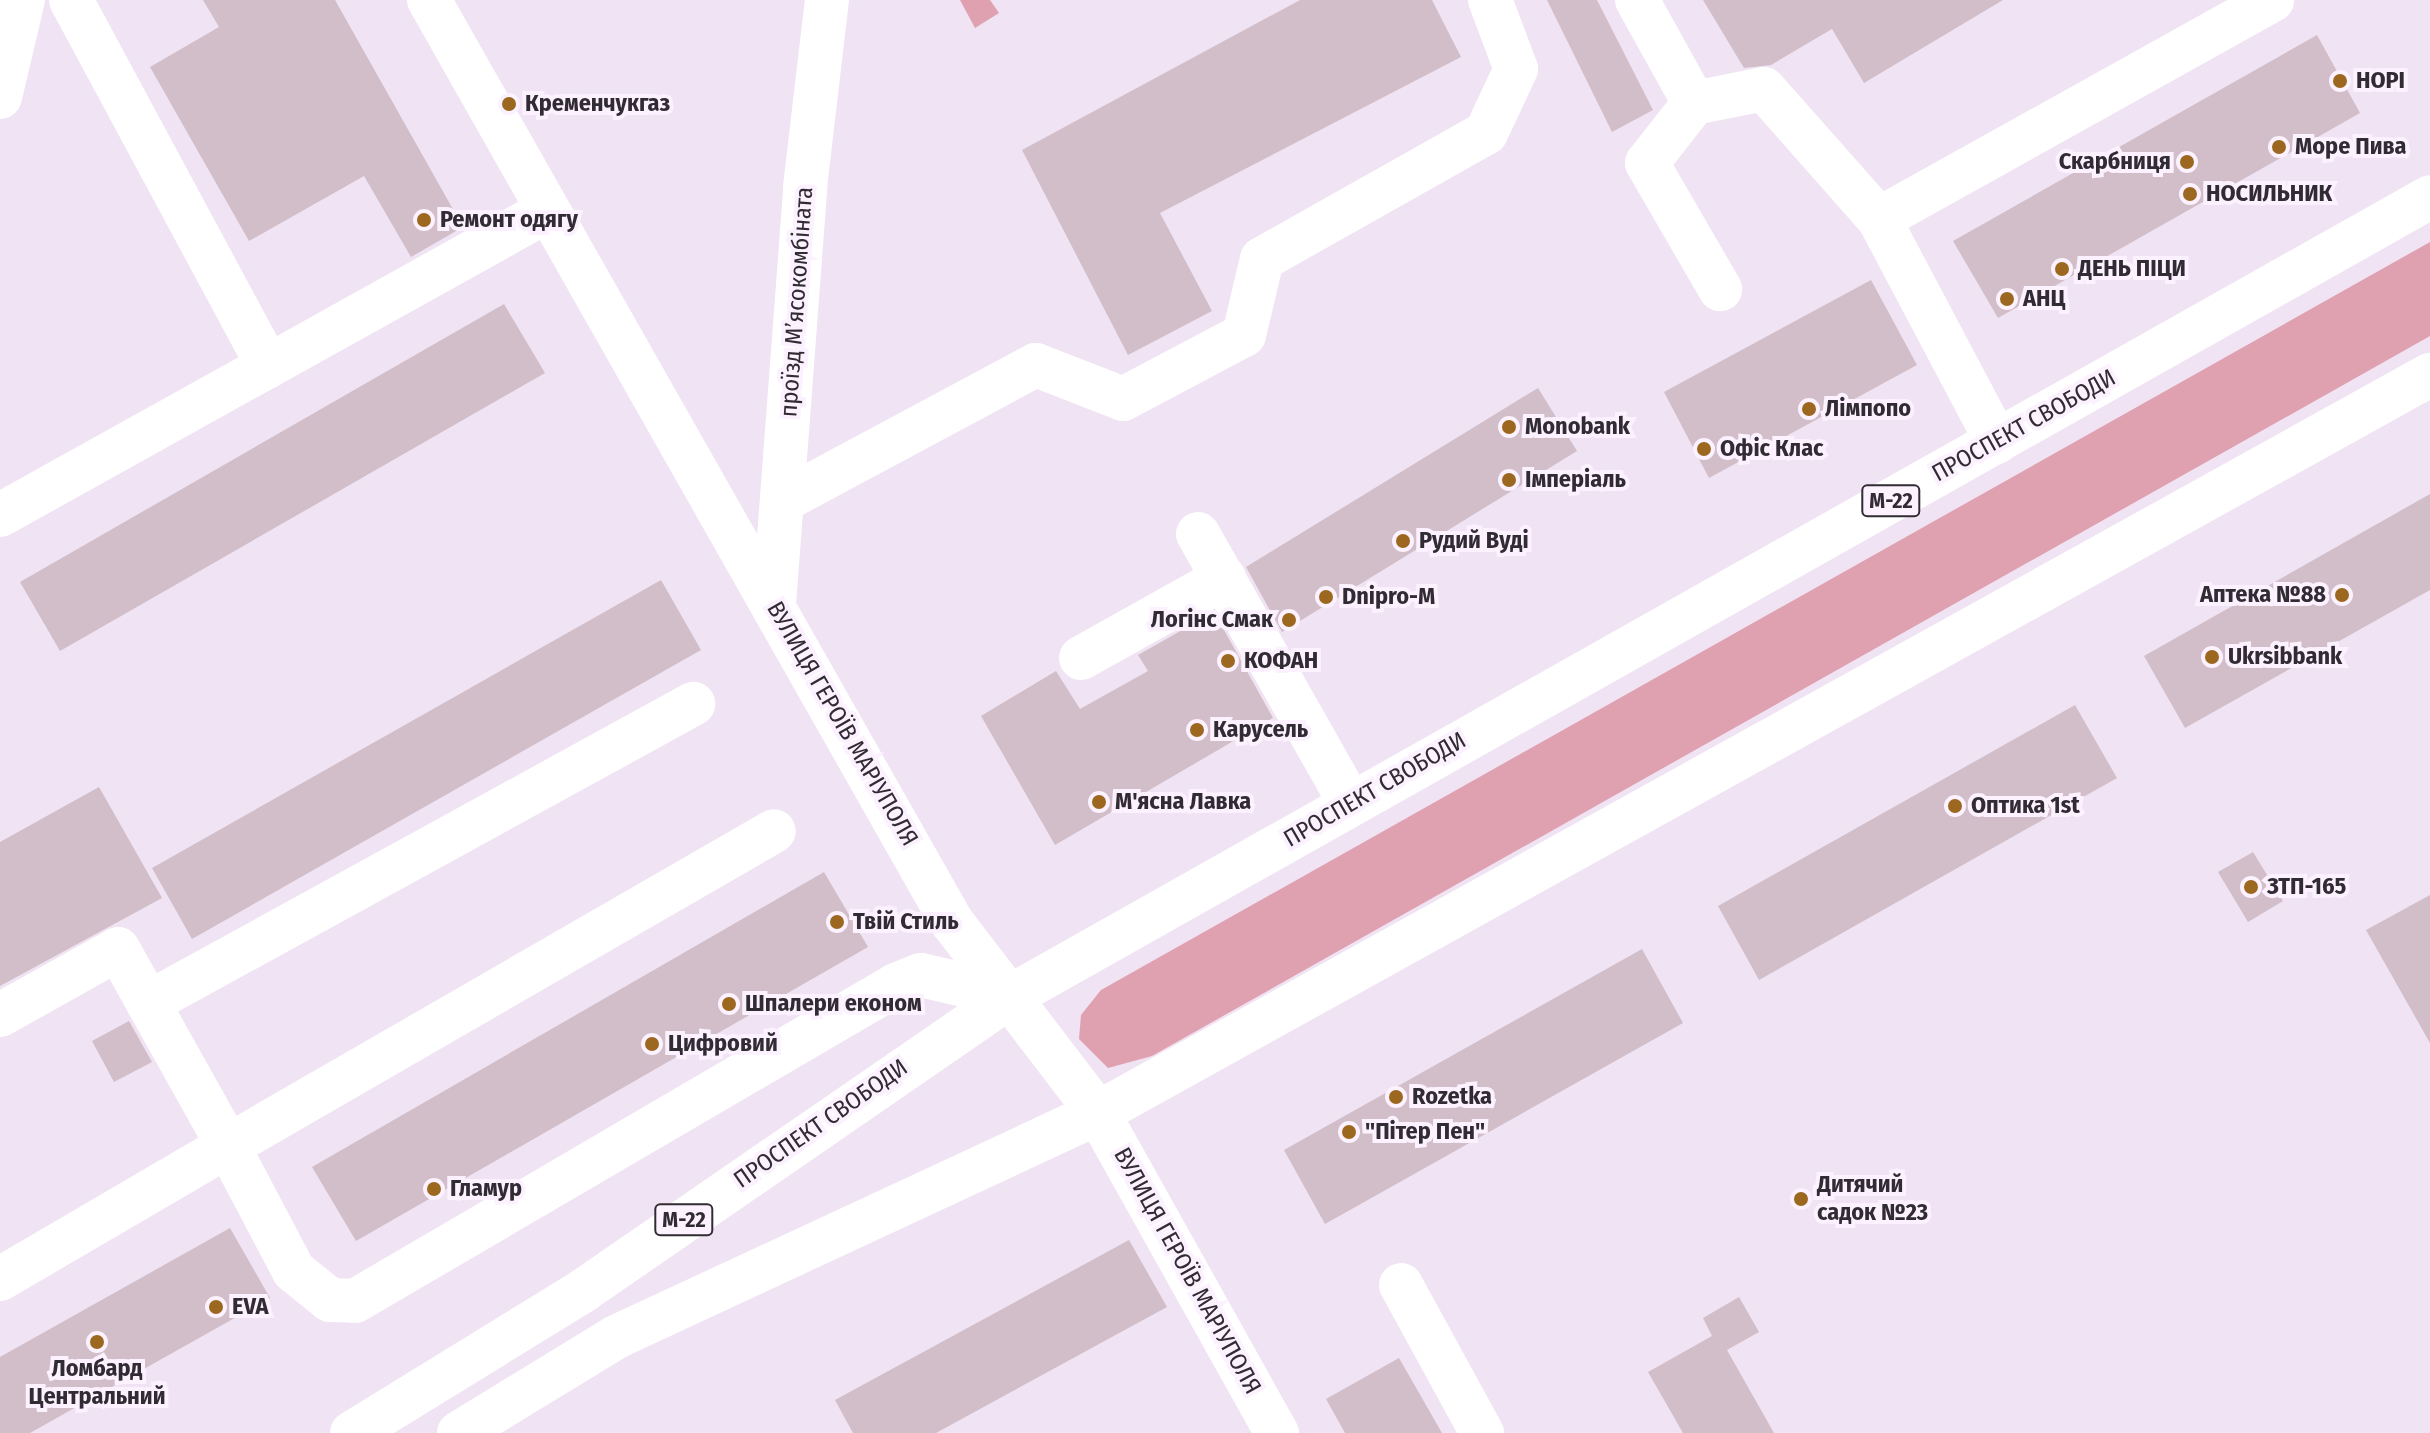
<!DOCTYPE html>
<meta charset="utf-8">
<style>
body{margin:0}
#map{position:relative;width:2430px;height:1433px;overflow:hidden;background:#f0e3f3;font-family:"Fira Sans Condensed",sans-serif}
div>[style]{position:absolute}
.green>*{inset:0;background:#dfa0af}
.building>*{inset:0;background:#d1bec9}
.minor>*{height:44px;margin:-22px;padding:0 22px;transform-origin:22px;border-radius:22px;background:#fff}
.highway>*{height:44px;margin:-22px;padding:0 22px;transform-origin:22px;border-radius:22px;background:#fff}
.dots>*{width:22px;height:22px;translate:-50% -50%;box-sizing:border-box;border:4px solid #fcf1ff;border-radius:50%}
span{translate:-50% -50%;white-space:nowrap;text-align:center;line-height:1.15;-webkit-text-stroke:8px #fcf1ff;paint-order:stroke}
.shield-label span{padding:2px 6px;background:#fcf1ff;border:2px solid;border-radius:6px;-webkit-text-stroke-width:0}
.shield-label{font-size:22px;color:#312c33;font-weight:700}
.poi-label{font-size:24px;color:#312c33;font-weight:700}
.left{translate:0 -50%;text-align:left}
.right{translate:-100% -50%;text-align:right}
.street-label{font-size:24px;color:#312c33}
</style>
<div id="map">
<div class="green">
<div style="clip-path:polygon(960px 0,990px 0,999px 13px,975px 28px)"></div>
<div style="clip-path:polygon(2430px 242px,2430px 336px,1152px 1056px,1108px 1068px,1079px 1039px,1081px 1015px,1101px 990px)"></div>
</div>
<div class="building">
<div style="clip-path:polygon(203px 0,335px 0,463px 227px,411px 257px,364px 176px,249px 241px,150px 67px,219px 27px)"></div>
<div style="clip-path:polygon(1300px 0,1432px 0,1461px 57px,1160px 213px,1212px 311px,1128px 355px,1022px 150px)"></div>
<div style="clip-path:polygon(1547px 0,1597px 0,1653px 110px,1612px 132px)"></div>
<div style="clip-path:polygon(1703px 0,2003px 0,1864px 83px,1832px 29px,1771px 65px,1744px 68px)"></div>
<div style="clip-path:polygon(2317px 35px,2360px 113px,1998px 318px,1953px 241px)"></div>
<div style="clip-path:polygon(1871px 280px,1917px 365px,1709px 478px,1664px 392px)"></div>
<div style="clip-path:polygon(504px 304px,545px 373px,60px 651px,20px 582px)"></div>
<div style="clip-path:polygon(1538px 388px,1577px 451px,1282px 632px,1246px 567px)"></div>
<div style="clip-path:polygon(2430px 494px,2430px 590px,2185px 728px,2144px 656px)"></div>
<div style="clip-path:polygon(661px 580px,701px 650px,192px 939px,152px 868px)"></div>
<div style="clip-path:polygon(1214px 612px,1273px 718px,1055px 845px,981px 716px,1056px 671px,1080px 709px,1148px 671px,1138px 655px)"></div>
<div style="clip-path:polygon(2075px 705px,2117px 778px,1759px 980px,1718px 906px)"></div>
<div style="clip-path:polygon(99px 787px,162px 898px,0 986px,0 842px)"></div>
<div style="clip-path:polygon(2253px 852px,2283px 901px,2248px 922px,2218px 872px)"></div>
<div style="clip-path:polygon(824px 872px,868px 947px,356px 1241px,312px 1167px)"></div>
<div style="clip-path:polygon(2430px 895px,2430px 1043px,2366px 930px)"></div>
<div style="clip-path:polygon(1642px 949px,1683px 1023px,1325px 1224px,1284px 1150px)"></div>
<div style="clip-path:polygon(129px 1021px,152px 1062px,114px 1082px,92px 1041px)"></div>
<div style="clip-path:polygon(230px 1228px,270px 1298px,30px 1433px,0 1433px,0 1357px)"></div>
<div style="clip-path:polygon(1129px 1240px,1167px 1307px,936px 1433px,853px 1433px,835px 1400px)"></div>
<div style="clip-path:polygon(1739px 1297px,1759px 1332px,1727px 1350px,1774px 1433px,1683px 1433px,1648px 1372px,1712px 1336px,1703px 1318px)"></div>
<div style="clip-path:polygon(1399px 1358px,1442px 1433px,1345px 1433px,1326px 1399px)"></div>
</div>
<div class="minor">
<div style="left:71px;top:0;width:416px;rotate:61.7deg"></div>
<div style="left:429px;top:0;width:1060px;rotate:60.44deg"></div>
<div style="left:952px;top:922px;width:240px;rotate:52.6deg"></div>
<div style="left:1098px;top:1113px;width:367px;rotate:60.8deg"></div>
<div style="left:1637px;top:0;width:118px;rotate:61deg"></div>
<div style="left:1694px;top:103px;width:76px;rotate:128.1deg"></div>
<div style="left:1647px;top:163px;width:146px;rotate:59.9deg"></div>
<div style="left:0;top:97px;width:100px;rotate:-76.7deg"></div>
<div style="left:1694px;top:103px;width:71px;rotate:-11.3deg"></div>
<div style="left:1764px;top:89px;width:174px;rotate:48.5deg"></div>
<div style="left:1879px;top:219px;width:450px;rotate:-29.1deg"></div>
<div style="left:1879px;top:219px;width:252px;rotate:62.1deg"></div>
<div style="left:782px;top:501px;width:288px;rotate:-28.2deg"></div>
<div style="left:1036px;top:365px;width:93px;rotate:21.3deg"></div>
<div style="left:1123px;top:399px;width:137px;rotate:-27.9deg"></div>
<div style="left:1244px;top:335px;width:78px;rotate:-76.7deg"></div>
<div style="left:1262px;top:259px;width:257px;rotate:-29.4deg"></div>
<div style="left:1486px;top:133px;width:71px;rotate:-64.9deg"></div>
<div style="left:1516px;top:69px;width:74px;rotate:-110.6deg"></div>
<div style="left:0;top:515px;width:624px;rotate:-29.07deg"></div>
<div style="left:1198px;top:534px;width:309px;rotate:60.5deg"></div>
<div style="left:774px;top:604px;width:418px;rotate:-85.7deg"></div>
<div style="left:805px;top:187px;width:188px;rotate:-83.3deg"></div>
<div style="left:1081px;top:658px;width:164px;rotate:-29.2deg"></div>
<div style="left:148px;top:1003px;width:622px;rotate:-28.75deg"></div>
<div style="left:0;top:1015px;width:135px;rotate:-29.2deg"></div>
<div style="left:118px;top:949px;width:226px;rotate:60.8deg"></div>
<div style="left:228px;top:1146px;width:630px;rotate:-29.98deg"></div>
<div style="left:0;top:1279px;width:264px;rotate:-30.3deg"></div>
<div style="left:228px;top:1146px;width:141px;rotate:62.2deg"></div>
<div style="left:294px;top:1271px;width:46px;rotate:38.9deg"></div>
<div style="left:330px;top:1300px;width:25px;rotate:2deg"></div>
<div style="left:355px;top:1301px;width:627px;rotate:-30.29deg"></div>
<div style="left:896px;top:985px;width:27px;rotate:-22deg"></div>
<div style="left:921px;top:975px;width:92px;rotate:13.1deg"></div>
<div style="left:1401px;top:1285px;width:169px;rotate:61.3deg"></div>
</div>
<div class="highway">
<div style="left:352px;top:1433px;width:273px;rotate:-31.6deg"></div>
<div style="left:584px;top:1290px;width:518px;rotate:-34.55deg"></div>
<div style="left:1011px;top:996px;width:1628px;rotate:-29.38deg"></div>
<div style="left:459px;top:1433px;width:184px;rotate:-31.4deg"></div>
<div style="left:616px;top:1337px;width:532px;rotate:-24.93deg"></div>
<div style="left:1098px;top:1113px;width:1523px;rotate:-28.99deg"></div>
</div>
<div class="dots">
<div style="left:2340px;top:81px;background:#9c671f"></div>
<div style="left:509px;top:104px;background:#9c671f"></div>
<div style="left:2279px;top:147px;background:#9c671f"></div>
<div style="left:2187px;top:162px;background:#9c671f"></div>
<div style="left:2190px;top:194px;background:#9c671f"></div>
<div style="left:424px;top:220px;background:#9c671f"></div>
<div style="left:2062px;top:269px;background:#9c671f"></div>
<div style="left:2007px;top:299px;background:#9c671f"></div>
<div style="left:1809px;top:409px;background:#9c671f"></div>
<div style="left:1509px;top:427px;background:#9c671f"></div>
<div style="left:1704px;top:449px;background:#9c671f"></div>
<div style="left:1509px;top:480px;background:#9c671f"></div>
<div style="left:1403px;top:541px;background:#9c671f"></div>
<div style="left:2342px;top:595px;background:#9c671f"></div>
<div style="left:1326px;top:597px;background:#9c671f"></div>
<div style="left:1289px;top:620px;background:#9c671f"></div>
<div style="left:2212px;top:657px;background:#9c671f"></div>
<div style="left:1228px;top:661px;background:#9c671f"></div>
<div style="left:1197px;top:730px;background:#9c671f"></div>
<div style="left:1099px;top:802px;background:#9c671f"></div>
<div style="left:1955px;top:806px;background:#9c671f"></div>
<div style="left:2251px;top:887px;background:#9c671f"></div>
<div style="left:837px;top:922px;background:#9c671f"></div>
<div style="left:729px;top:1004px;background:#9c671f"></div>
<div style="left:652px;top:1044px;background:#9c671f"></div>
<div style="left:1396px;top:1097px;background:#9c671f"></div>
<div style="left:1349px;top:1132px;background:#9c671f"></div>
<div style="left:434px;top:1189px;background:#9c671f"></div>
<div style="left:1801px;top:1199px;background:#9c671f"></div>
<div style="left:216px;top:1307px;background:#9c671f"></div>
<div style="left:97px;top:1342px;background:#9c671f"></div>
</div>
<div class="shield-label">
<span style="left:1891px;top:501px">М-22</span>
<span style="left:684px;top:1220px">М-22</span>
</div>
<div class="poi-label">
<span class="left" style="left:2356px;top:81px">НОРІ</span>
<span class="left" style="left:525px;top:104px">Кременчукгаз</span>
<span class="left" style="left:2295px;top:147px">Море Пива</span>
<span class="right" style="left:2171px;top:162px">Скарбниця</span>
<span class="left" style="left:2206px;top:194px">НОСИЛЬНИК</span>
<span class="left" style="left:440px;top:220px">Ремонт одягу</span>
<span class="left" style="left:2078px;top:269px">ДЕНЬ ПІЦИ</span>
<span class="left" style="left:2023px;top:299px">АНЦ</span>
<span class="left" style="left:1825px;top:409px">Лімпопо</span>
<span class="left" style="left:1525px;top:427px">Monobank</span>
<span class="left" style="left:1720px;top:449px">Офіс Клас</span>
<span class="left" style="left:1525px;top:480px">Імперіаль</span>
<span class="left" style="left:1419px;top:541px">Рудий Вуді</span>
<span class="right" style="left:2326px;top:595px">Аптека №88</span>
<span class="left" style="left:1342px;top:597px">Dnipro-M</span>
<span class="right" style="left:1273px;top:620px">Логінс Смак</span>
<span class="left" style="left:2228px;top:657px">Ukrsibbank</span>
<span class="left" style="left:1244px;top:661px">КОФАН</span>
<span class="left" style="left:1213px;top:730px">Карусель</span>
<span class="left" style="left:1115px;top:802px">М'ясна Лавка</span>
<span class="left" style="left:1971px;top:806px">Оптика 1st</span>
<span class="left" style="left:2267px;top:887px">ЗТП-165</span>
<span class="left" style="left:853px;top:922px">Твій Стиль</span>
<span class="left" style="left:745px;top:1004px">Шпалери економ</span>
<span class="left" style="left:668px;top:1044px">Цифровий</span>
<span class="left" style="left:1412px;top:1097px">Rozetka</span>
<span class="left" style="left:1365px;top:1132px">"Пітер Пен"</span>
<span class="left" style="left:1817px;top:1199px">Дитячий<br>садок №23</span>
<span class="left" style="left:450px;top:1189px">Гламур</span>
<span class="left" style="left:232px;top:1307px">EVA</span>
<span style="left:97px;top:1383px">Ломбард<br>Центральний</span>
</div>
<div class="street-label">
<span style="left:797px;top:302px;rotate:-86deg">проїзд Мʼясокомбіната</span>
<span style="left:2024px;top:426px;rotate:-29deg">ПРОСПЕКТ СВОБОДИ</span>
<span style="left:842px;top:724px;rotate:60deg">ВУЛИЦЯ ГЕРОЇВ МАРІУПОЛЯ</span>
<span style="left:1375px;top:790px;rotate:-30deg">ПРОСПЕКТ СВОБОДИ</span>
<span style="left:821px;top:1124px;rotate:-35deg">ПРОСПЕКТ СВОБОДИ</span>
<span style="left:1187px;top:1271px;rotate:61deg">ВУЛИЦЯ ГЕРОЇВ МАРІУПОЛЯ</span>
</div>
</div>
